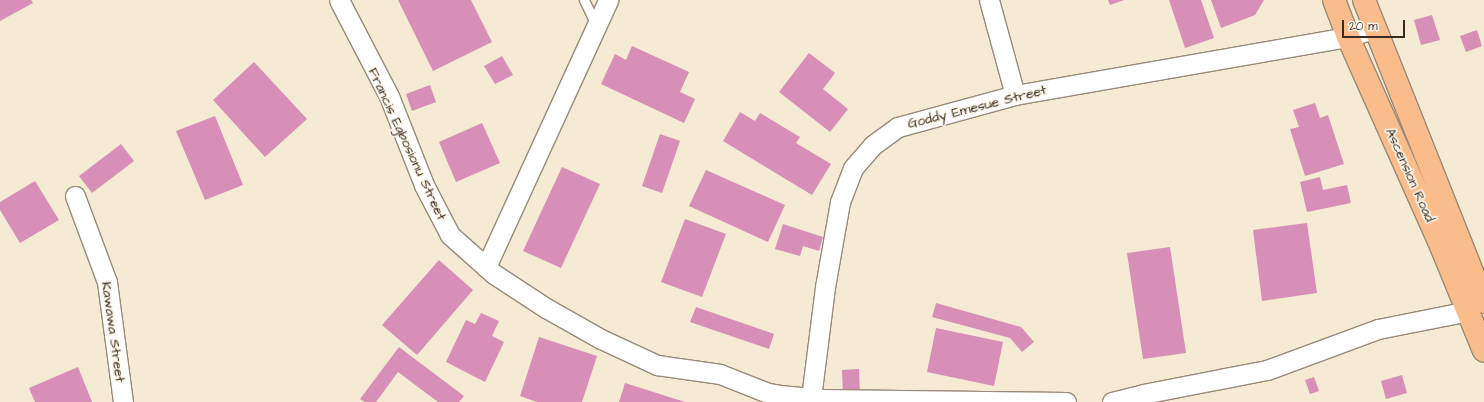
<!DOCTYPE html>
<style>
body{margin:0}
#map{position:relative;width:1484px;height:402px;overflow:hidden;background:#f5ead4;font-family:"Architects Daughter",sans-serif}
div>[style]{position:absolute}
.building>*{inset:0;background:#d78eb7}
.roads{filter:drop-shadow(1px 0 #988a79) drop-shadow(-1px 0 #988a79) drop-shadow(0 1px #988a79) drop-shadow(0 -1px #988a79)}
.service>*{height:9px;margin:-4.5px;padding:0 4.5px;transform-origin:4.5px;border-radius:4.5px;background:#fff}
.minor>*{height:19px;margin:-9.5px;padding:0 9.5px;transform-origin:9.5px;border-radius:9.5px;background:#fff}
.primary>*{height:22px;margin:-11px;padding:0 11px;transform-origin:11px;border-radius:11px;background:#fabc8b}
span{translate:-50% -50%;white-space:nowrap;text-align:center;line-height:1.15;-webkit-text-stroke:3.5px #fbf7ec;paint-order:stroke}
.street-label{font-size:14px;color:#3b2a1e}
.scale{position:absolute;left:1342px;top:20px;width:63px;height:18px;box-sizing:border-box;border:2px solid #3b2a1e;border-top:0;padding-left:5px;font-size:12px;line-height:14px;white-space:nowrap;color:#3b2a1e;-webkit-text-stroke:3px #fbf7ec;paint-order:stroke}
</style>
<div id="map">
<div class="building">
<div style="clip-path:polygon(0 0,31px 0,33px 3px,0 21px)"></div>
<div style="clip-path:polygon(398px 0,471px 0,492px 42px,433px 71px)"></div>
<div style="clip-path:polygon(1108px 0,1124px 0,1110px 5px)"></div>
<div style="clip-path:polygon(1169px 0,1201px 0,1214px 38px,1185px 48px)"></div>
<div style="clip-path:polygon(1211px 0,1264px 0,1255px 15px,1221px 28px)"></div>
<div style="clip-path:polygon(1432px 15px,1440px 40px,1421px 45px,1414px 20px)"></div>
<div style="clip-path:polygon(1477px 30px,1482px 46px,1466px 52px,1460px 36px)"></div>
<div style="clip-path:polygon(632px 46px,689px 72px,680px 92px,695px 99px,684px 123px,601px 84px,615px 54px,626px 60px)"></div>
<div style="clip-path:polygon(809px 53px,835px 73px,823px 89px,848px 109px,830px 132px,779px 92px)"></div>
<div style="clip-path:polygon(502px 56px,513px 75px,495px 84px,484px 66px)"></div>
<div style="clip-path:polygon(254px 62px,307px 119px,265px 157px,213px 100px)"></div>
<div style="clip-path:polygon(430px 85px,436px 102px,412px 111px,406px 94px)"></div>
<div style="clip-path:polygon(1315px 103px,1320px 118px,1328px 115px,1344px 164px,1305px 176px,1290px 129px,1299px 127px,1293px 110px)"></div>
<div style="clip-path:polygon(740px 112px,755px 121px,760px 113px,800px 137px,796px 143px,831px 164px,812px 195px,723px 141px)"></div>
<div style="clip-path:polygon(215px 116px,243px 185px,205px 200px,176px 131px)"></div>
<div style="clip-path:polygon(482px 123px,500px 163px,456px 182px,439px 142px)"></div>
<div style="clip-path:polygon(660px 134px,680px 141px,662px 193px,642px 186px)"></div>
<div style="clip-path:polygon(121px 144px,134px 161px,92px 193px,79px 176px)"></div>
<div style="clip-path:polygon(562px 167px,600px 184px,561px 268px,523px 251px)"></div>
<div style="clip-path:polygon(706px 170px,785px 205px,768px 242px,689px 206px)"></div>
<div style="clip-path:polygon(1320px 177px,1323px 190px,1347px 185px,1351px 203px,1307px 212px,1300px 182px)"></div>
<div style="clip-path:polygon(35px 181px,59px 220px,20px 243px,0 210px,0 202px)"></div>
<div style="clip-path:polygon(685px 219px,726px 234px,702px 297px,661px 282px)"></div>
<div style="clip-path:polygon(1307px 223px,1317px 293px,1262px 301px,1253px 230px)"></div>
<div style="clip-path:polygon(783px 224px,823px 237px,819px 251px,803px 246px,800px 256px,775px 249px)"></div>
<div style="clip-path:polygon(1170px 247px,1186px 353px,1143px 359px,1127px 253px)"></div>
<div style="clip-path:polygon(439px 260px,473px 290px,417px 355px,382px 325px)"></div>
<div style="clip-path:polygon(936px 303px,1021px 327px,1034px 342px,1022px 352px,1010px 338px,932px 317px)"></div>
<div style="clip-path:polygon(696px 307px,774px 334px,769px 349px,690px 322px)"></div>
<div style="clip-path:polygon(481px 313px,499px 321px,492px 336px,504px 342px,485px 382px,446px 362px,466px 320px,475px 324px)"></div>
<div style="clip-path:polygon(936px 328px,1003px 342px,994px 386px,927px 372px)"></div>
<div style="clip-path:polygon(539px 337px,597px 356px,582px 402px,537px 402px,520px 396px)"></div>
<div style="clip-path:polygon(399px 347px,464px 396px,459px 402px,438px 402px,398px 372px,376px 402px,365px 402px,360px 399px)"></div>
<div style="clip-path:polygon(78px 367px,92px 402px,35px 402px,29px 388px)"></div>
<div style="clip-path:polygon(859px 369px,860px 395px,843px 395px,842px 370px)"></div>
<div style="clip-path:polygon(1402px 375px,1407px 393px,1386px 399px,1381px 381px)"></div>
<div style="clip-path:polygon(1314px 377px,1319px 391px,1310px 394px,1305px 380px)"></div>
<div style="clip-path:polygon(625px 383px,685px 402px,619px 402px)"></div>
</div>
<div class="roads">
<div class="service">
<div style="left:584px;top:0;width:28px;rotate:64deg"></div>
</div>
<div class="minor">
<div style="left:339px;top:0;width:108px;rotate:62.5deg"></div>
<div style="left:389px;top:96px;width:96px;rotate:68.5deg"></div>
<div style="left:424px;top:185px;width:56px;rotate:62.5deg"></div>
<div style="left:450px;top:235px;width:59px;rotate:41.6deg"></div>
<div style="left:494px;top:274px;width:62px;rotate:33.2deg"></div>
<div style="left:546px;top:308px;width:63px;rotate:29.4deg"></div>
<div style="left:601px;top:339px;width:62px;rotate:24.9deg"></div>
<div style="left:657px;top:365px;width:64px;rotate:8.1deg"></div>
<div style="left:720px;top:374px;width:52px;rotate:21.6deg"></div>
<div style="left:768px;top:393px;width:12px;rotate:9deg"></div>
<div style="left:780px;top:395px;width:41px;rotate:5.6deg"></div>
<div style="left:821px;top:399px;width:245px;rotate:0.7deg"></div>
<div style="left:989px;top:0;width:98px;rotate:74.7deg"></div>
<div style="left:75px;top:196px;width:92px;rotate:69.6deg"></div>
<div style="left:107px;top:282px;width:121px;rotate:82.4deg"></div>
<div style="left:486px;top:267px;width:294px;rotate:-65.4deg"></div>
<div style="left:811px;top:398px;width:112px;rotate:-82.8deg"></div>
<div style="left:825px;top:287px;width:86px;rotate:-80deg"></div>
<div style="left:840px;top:202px;width:36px;rotate:-69deg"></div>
<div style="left:853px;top:168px;width:30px;rotate:-49deg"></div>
<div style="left:873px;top:145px;width:31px;rotate:-36deg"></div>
<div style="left:898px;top:127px;width:121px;rotate:-15.3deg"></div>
<div style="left:1015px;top:95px;width:338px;rotate:-9.9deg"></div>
<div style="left:1348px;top:37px;width:28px;rotate:-18deg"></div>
<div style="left:1112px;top:402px;width:32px;rotate:-14deg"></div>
<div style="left:1143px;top:394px;width:126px;rotate:-11deg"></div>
<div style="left:1267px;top:370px;width:118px;rotate:-20.3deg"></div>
<div style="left:1378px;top:329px;width:93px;rotate:-11.2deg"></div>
</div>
<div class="primary">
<div style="left:1334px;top:0;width:40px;rotate:69deg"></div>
<div style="left:1348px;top:37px;width:229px;rotate:66deg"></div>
<div style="left:1441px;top:246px;width:113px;rotate:67.7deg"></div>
<div style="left:1364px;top:0;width:325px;rotate:68.3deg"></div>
</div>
</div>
<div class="street-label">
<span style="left:977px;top:107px;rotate:-14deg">Goddy Emesue Street</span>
<span style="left:407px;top:144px;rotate:65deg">Francis Egbosionu Street</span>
<span style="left:1410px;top:175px;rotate:66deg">Ascension Road</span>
<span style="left:113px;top:332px;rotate:82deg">Kawawa Street</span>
</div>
<div class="scale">20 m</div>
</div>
